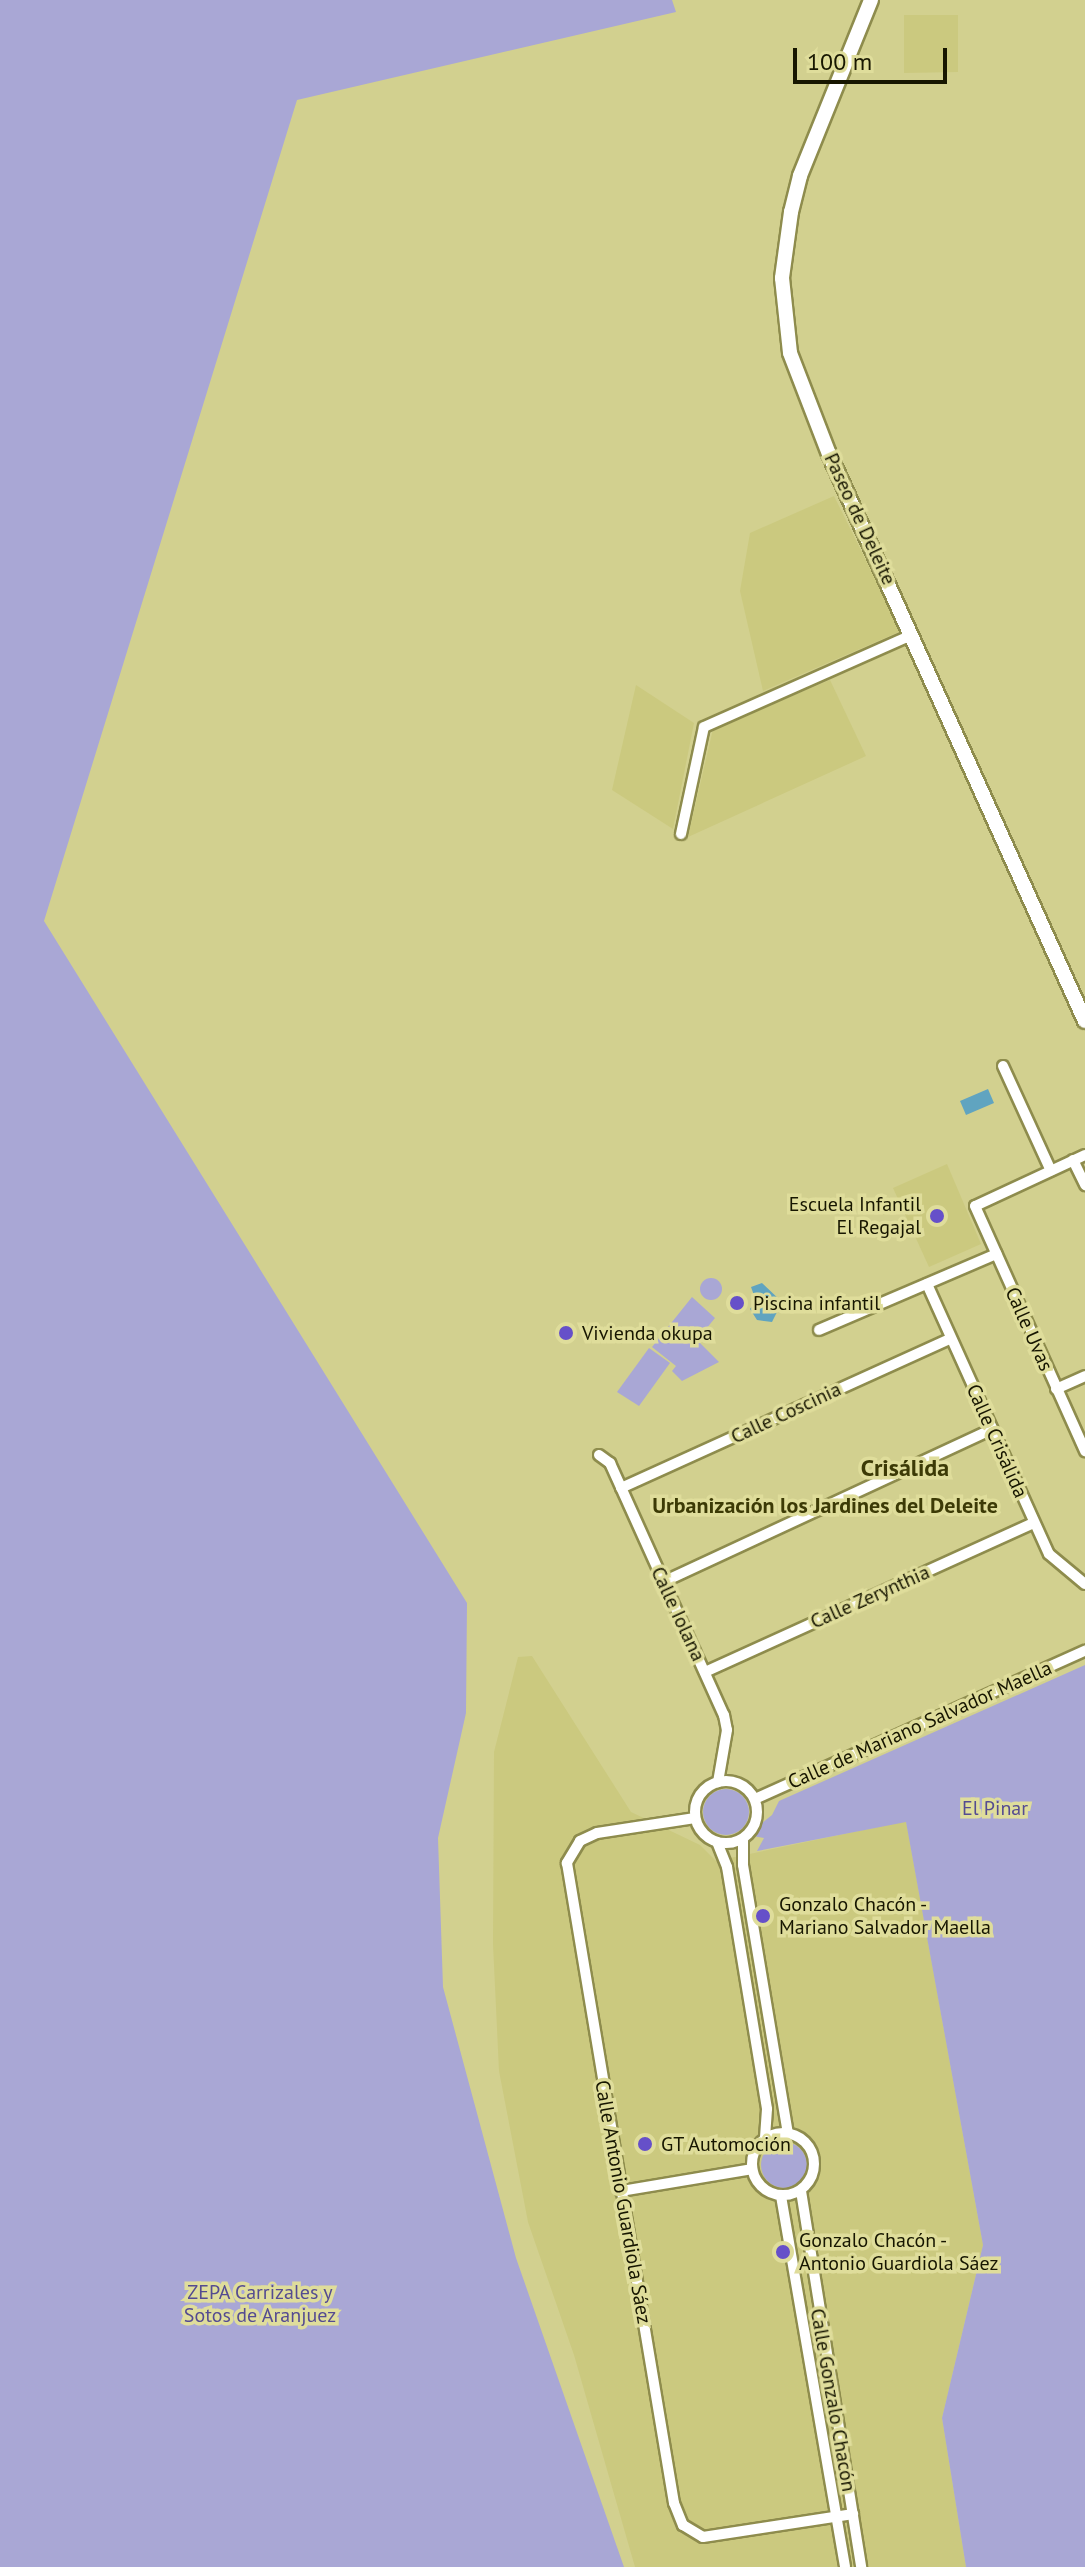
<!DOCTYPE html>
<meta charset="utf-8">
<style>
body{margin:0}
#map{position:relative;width:1085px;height:2567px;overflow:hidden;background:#d2d08f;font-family:"PT Sans",sans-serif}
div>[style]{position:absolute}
.built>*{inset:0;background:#cbc97f}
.green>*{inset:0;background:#a9a7d5}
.round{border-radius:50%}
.water>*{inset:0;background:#60a4c0}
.roads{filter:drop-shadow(2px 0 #8e8c4d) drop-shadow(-2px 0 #8e8c4d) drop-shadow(0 2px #8e8c4d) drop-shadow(0 -2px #8e8c4d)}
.minor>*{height:10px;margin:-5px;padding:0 5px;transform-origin:5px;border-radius:5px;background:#fff}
.minor>.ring{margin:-5px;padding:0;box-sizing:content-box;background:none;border:10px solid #fff;border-radius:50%}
.secondary>*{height:14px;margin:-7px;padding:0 7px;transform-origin:7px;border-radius:7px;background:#fff}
.dots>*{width:22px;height:22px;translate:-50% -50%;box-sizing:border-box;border:4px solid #dfdd9b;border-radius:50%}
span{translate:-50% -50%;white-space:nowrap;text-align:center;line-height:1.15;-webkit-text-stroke:7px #dfdd9b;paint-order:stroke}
.street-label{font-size:20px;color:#171600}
.poi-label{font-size:20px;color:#171600}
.right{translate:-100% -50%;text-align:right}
.left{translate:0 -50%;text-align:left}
.park-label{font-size:20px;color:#544b91}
.neighbourhood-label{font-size:22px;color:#3c3a06;font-weight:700}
.quarter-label{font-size:24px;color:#3c3a06;font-weight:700}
.scale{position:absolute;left:793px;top:48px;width:154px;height:36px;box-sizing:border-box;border:4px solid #171600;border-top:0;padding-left:10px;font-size:24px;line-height:28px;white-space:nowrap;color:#171600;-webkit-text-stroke:6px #dfdd9b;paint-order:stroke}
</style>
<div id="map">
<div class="built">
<div style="clip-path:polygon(904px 15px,958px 15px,958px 72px,904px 73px)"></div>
<div style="clip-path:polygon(834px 496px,901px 631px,763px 691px,740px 591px,750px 533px)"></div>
<div style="clip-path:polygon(830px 680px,866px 756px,688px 837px,713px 729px)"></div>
<div style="clip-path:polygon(636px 685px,694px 723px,673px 829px,612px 790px)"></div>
<div style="clip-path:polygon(947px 1164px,981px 1244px,929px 1267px,893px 1188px)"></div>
<div style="clip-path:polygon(532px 1656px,631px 1812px,700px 1845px,716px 1861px,906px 1821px,983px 2245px,942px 2418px,966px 2567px,635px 2567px,574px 2355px,528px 2222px,499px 2071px,493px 1944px,494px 1752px,518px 1657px)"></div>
</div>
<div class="green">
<div style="clip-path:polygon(0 0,672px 0,676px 12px,297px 100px,44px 921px,467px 1603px,466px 1713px,438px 1838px,443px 1987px,516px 2258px,624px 2567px,0 2567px)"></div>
<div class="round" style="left:700px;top:1278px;width:22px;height:22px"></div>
<div style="clip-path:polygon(692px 1297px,715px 1318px,697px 1340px,719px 1362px,682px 1381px,672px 1371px,676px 1366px,652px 1347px)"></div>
<div style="clip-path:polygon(649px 1348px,670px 1363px,639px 1406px,617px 1392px)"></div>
<div style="clip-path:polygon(1085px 1665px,1085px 2567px,966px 2567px,942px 2418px,983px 2245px,906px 1822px,757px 1851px,764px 1838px,747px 1835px,772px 1815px,779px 1801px)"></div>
<div class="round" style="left:703px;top:1789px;width:46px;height:46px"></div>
<div class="round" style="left:761px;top:2142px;width:46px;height:46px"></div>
</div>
<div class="water">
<div style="clip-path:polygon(988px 1089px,994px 1103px,966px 1115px,960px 1101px)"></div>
<div style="clip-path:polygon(762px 1283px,782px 1302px,772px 1322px,757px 1320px,750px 1309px,756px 1301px,751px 1287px)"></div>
</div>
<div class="roads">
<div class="minor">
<div style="left:681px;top:834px;width:109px;rotate:-77.9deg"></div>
<div style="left:704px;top:727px;width:227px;rotate:-23.9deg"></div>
<div style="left:1003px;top:1066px;width:115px;rotate:65.4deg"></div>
<div style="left:1085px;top:1155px;width:121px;rotate:155.1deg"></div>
<div style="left:975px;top:1206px;width:269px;rotate:65.8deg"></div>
<div style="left:1073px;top:1160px;width:28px;rotate:64deg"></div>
<div style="left:927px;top:1284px;width:296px;rotate:65.7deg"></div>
<div style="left:1049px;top:1554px;width:47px;rotate:39.8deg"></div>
<div style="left:819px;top:1330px;width:193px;rotate:-23.2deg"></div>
<div style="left:1056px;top:1389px;width:32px;rotate:-24deg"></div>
<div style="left:599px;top:1455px;width:14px;rotate:36deg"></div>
<div style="left:610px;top:1463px;width:277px;rotate:65.7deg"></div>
<div style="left:724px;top:1715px;width:15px;rotate:79deg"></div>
<div style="left:727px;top:1730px;width:53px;rotate:99.8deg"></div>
<div style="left:621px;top:1488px;width:362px;rotate:-24.4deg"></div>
<div style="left:663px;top:1582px;width:362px;rotate:-24.9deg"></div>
<div style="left:705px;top:1672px;width:361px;rotate:-24.4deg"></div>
<div class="ring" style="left:695px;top:1781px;width:52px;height:52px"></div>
<div style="left:755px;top:1799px;width:362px;rotate:-24.2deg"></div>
<div style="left:695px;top:1818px;width:99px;rotate:171.3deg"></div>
<div style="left:597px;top:1833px;width:19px;rotate:155deg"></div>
<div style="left:580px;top:1841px;width:26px;rotate:121deg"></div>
<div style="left:567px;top:1863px;width:649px;rotate:80.51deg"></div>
<div style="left:674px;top:2503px;width:24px;rotate:68deg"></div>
<div style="left:683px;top:2525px;width:23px;rotate:31deg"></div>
<div style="left:703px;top:2537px;width:152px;rotate:-8.7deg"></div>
<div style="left:743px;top:1839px;width:26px;rotate:90deg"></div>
<div style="left:743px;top:1865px;width:272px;rotate:80.5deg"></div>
<div style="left:717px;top:1842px;width:27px;rotate:68deg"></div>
<div style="left:727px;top:1867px;width:245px;rotate:80.6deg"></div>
<div style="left:767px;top:2109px;width:29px;rotate:94deg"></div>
<div class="ring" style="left:752px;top:2133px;width:52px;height:52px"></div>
<div style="left:621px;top:2191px;width:133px;rotate:-9.5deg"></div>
<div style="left:801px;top:2191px;width:381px;rotate:80.9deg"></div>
<div style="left:781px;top:2196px;width:376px;rotate:80.2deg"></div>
</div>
<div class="secondary">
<div style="left:871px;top:0;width:190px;rotate:112deg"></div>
<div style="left:800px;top:176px;width:37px;rotate:104deg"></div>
<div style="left:791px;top:212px;width:67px;rotate:97.8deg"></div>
<div style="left:782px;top:278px;width:75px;rotate:83.9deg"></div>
<div style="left:790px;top:353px;width:108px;rotate:68.9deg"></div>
<div style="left:829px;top:454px;width:622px;rotate:65.7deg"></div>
</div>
</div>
<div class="dots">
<div style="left:937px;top:1216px;background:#6650c9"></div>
<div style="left:737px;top:1303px;background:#6650c9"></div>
<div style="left:566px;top:1333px;background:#6650c9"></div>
<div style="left:763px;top:1916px;background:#6650c9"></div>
<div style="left:645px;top:2144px;background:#6650c9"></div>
<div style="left:783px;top:2252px;background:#6650c9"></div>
</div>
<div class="street-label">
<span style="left:860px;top:519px;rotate:65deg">Paseo de Deleite</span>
<span style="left:1029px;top:1329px;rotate:66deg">Calle Uvas</span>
<span style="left:786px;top:1413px;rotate:-25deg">Calle Coscinia</span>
<span style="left:997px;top:1441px;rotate:66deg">Calle Crisálida</span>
<span style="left:870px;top:1597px;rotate:-24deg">Calle Zerynthia</span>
<span style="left:678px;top:1614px;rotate:65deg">Calle Iolana</span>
<span style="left:920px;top:1725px;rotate:-24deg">Calle de Mariano Salvador Maella</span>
<span style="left:623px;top:2202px;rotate:80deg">Calle Antonio Guardiola Sáez</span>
<span style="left:833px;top:2400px;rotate:80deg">Calle Gonzalo Chacón</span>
</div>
<div class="poi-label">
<span class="right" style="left:921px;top:1216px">Escuela Infantil<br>El Regajal</span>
<span class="left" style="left:753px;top:1303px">Piscina infantil</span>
<span class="left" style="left:582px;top:1333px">Vivienda okupa</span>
<span class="left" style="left:779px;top:1916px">Gonzalo Chacón -<br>Mariano Salvador Maella</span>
<span class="left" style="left:661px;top:2144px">GT Automoción</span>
<span class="left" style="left:799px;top:2252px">Gonzalo Chacón -<br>Antonio Guardiola Sáez</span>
</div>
<div class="park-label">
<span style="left:995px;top:1808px">El Pinar</span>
<span style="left:260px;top:2304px">ZEPA Carrizales y<br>Sotos de Aranjuez</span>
</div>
<div class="neighbourhood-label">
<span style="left:825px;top:1506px">Urbanización los Jardines del Deleite</span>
</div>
<div class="quarter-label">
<span style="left:905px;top:1468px">Crisálida</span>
</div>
<div class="scale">100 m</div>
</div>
